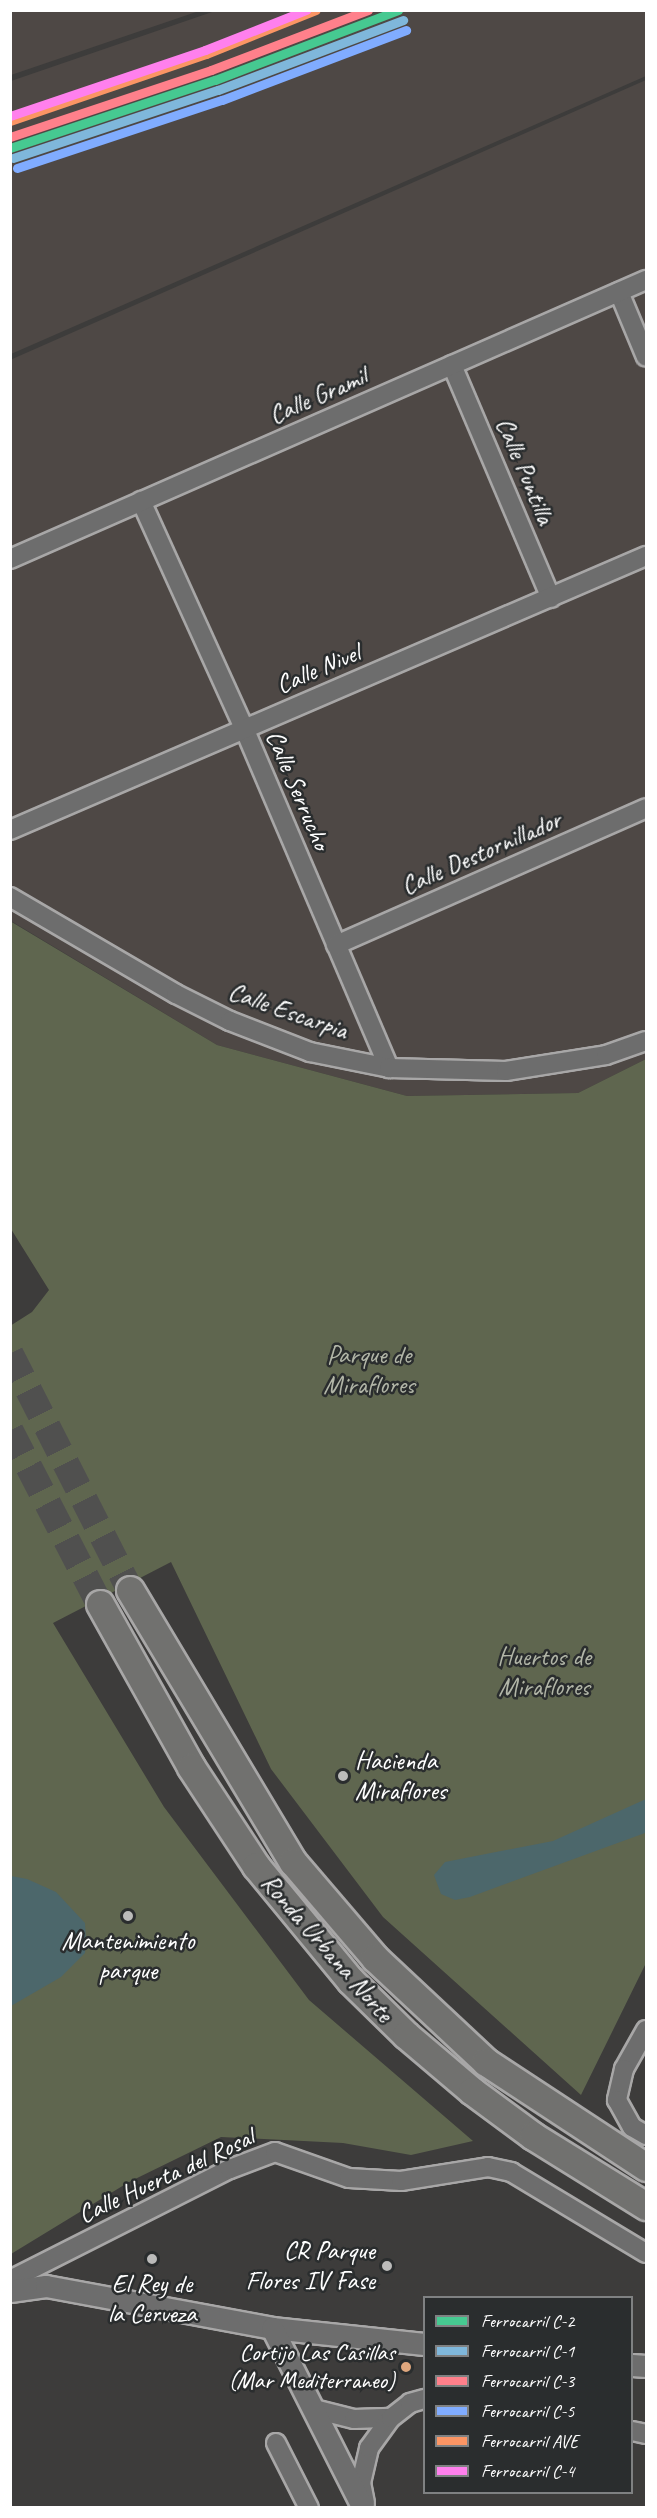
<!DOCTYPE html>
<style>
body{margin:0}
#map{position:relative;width:657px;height:2518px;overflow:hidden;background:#3d3c3b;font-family:Caveat,sans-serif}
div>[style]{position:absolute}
.built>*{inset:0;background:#4e4845}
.green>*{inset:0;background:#5f664f}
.water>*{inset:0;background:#4c676b}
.primary-tunnel>*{height:27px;margin-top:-13.5px;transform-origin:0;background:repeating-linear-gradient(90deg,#50504f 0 27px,transparent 0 41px)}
.roads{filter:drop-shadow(2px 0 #a8a7a7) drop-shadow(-2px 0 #a8a7a7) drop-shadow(0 2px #a8a7a7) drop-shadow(0 -2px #a8a7a7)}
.minor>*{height:18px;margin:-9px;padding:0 9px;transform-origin:9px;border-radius:9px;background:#6d6d6d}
.tertiary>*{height:21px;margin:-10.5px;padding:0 10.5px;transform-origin:10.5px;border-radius:10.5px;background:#6d6d6d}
.primary>*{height:27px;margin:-13.5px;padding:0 13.5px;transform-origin:13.5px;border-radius:13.5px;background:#71716f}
.rail-1>*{height:9px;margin:-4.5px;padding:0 4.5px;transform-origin:4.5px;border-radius:4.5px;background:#46c991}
.rail-2>*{height:9px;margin:-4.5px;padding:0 4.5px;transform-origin:4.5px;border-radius:4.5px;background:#7fb7db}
.rail-3>*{height:9px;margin:-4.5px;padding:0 4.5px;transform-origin:4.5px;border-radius:4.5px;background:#ff808b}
.rail-4>*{height:9px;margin:-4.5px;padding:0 4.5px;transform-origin:4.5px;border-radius:4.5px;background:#80acff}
.rail-5>*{height:9px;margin:-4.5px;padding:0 4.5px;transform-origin:4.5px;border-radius:4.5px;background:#fb9564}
.rail-6>*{height:9px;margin:-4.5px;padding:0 4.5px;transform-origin:4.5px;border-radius:4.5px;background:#ff80ed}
.dots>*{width:16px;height:16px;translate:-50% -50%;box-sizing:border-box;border:3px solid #2a2d2e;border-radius:50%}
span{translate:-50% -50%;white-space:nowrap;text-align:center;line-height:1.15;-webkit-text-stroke:5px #2a2d2e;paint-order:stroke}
.bus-label{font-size:24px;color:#fff}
.right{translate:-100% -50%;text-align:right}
.street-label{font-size:26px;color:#fff}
.park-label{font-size:26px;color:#b2b6a8}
.poi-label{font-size:26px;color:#fff}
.left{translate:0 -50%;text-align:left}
.frame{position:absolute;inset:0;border:12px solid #fff;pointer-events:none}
.legend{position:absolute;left:423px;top:2296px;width:210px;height:198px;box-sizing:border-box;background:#2a2d2e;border:2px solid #7f8182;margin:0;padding:8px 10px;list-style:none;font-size:18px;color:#fff}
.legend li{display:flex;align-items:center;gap:12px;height:30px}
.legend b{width:30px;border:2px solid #7f8182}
</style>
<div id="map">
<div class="built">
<div style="clip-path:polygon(11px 10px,199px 10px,199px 11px,11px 75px)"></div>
<div style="clip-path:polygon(215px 11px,646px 11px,646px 76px,11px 354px,11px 81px)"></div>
<div style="clip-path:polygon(646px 80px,646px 1059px,578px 1093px,407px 1096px,217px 1045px,11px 921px,10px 360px)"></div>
</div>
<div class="green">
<div style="clip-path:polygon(10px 921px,217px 1045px,407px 1096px,578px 1093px,646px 1059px,646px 1963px,581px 2095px,383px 1917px,271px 1769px,171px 1562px,53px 1623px,164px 1807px,309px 2000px,473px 2141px,411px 2155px,343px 2143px,221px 2137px,129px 2182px,11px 2254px,10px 1326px,32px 1312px,49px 1290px,11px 1229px)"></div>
</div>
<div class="water">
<div style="clip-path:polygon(646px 1799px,645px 1833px,470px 1897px,455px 1900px,441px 1894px,434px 1875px,445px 1862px,553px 1841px)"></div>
<div style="clip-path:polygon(11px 1876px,27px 1879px,56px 1892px,85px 1923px,86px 1940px,85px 1953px,61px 1977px,11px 2006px)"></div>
</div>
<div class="primary-tunnel">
<div style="left:10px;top:1353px;width:266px;rotate:63.1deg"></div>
<div style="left:10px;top:1430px;width:196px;rotate:62.7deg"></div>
</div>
<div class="roads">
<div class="minor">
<div style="left:619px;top:292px;width:70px;rotate:67.4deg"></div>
<div style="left:452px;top:365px;width:253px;rotate:67deg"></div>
<div style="left:141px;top:501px;width:249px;rotate:65.6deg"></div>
<div style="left:244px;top:728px;width:370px;rotate:66.9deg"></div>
<div style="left:10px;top:559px;width:695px;rotate:-23.69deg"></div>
<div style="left:10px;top:830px;width:693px;rotate:-23.31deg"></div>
<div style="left:10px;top:897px;width:192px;rotate:30.3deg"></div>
<div style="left:176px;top:994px;width:60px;rotate:26.6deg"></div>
<div style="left:230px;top:1021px;width:86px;rotate:21.2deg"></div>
<div style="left:310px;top:1052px;width:81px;rotate:11.4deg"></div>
<div style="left:389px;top:1068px;width:117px;rotate:1.5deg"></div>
<div style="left:506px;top:1071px;width:101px;rotate:-9.1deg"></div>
<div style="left:606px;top:1055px;width:42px;rotate:-19.3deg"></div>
<div style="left:336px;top:945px;width:339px;rotate:-23.8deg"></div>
<div style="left:646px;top:2030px;width:45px;rotate:119.4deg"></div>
<div style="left:624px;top:2069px;width:32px;rotate:103deg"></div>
<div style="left:617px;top:2100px;width:31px;rotate:61deg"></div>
<div style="left:632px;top:2127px;width:16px;rotate:30deg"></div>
<div style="left:10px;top:2280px;width:246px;rotate:-26.8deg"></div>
<div style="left:230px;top:2169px;width:48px;rotate:-20.7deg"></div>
<div style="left:275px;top:2152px;width:78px;rotate:19.4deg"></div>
<div style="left:349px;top:2178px;width:52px;rotate:3.3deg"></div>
<div style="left:401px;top:2181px;width:88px;rotate:-9.1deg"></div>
<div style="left:488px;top:2167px;width:24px;rotate:12deg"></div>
<div style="left:511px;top:2172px;width:157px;rotate:31deg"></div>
<div style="left:314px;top:2409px;width:41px;rotate:14deg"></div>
<div style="left:354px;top:2419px;width:37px;rotate:-2deg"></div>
<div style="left:632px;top:2431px;width:14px;rotate:12deg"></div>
<div style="left:276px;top:2443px;width:73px;rotate:63.1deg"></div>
<div style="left:365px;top:2503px;width:20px;rotate:-101deg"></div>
<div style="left:361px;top:2483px;width:36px;rotate:-77deg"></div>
<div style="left:369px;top:2448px;width:37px;rotate:-54deg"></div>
<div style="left:391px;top:2418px;width:24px;rotate:-38deg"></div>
<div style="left:410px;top:2403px;width:15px;rotate:-16deg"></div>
</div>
<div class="tertiary">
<div style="left:10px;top:2291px;width:36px;rotate:-8deg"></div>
<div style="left:46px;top:2286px;width:230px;rotate:10.5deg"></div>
<div style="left:272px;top:2328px;width:153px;rotate:6deg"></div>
<div style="left:272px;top:2328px;width:202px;rotate:63.2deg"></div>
<div style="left:632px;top:2365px;width:14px;rotate:4deg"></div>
</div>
<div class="primary">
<div style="left:130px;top:1590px;width:317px;rotate:59.1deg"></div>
<div style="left:293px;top:1862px;width:126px;rotate:49.5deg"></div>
<div style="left:375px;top:1958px;width:152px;rotate:43.1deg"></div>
<div style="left:486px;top:2062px;width:191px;rotate:33.3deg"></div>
<div style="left:100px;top:1604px;width:187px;rotate:60.8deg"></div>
<div style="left:191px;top:1767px;width:118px;rotate:56.7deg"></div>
<div style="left:256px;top:1866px;width:148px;rotate:50.5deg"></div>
<div style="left:350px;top:1980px;width:78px;rotate:44.5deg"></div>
<div style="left:406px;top:2035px;width:87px;rotate:40.3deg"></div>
<div style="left:472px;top:2091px;width:76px;rotate:36.4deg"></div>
<div style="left:533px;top:2136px;width:133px;rotate:31.8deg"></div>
</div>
</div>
<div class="rail-1">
<div style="left:10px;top:148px;width:216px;rotate:-18.4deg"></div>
<div style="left:215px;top:80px;width:196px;rotate:-20.9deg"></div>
</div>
<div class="rail-2">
<div style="left:13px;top:158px;width:216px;rotate:-18.4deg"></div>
<div style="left:218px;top:90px;width:198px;rotate:-20.7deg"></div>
</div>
<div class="rail-3">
<div style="left:10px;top:137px;width:212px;rotate:-18.4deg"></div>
<div style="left:211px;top:70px;width:168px;rotate:-20.9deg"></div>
</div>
<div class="rail-4">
<div style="left:17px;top:168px;width:216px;rotate:-18.4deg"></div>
<div style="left:222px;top:100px;width:197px;rotate:-20.8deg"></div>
</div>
<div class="rail-5">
<div style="left:10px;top:121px;width:207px;rotate:-18.9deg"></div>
<div style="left:206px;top:54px;width:118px;rotate:-21.8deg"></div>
</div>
<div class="rail-6">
<div style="left:10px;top:116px;width:206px;rotate:-18.7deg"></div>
<div style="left:205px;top:50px;width:109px;rotate:-21.6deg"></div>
</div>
<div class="dots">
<div style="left:343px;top:1776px;background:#bbbbba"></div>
<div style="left:128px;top:1916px;background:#bbbbba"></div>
<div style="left:152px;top:2259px;background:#bbbbba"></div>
<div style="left:387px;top:2266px;background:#bbbbba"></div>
<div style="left:406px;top:2367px;background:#dfa77e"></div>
</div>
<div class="bus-label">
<span class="right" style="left:395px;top:2367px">Cortijo Las Casillas<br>(Mar Mediterraneo)</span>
</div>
<div class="street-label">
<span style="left:318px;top:396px;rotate:-24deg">Calle Gramil</span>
<span style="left:525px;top:471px;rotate:67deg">Calle Puntilla</span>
<span style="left:318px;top:669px;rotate:-23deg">Calle Nivel</span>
<span style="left:298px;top:790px;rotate:67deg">Calle Serrucho</span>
<span style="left:481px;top:853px;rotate:-24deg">Calle Destornillador</span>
<span style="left:288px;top:1011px;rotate:19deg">Calle Escarpia</span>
<span style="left:327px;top:1948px;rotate:49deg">Ronda Urbana Norte</span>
<span style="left:166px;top:2176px;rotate:-25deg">Calle Huerta del Rosal</span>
</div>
<div class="park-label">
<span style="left:369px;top:1370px">Parque de<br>Miraflores</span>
<span style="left:544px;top:1672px">Huertos de<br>Miraflores</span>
</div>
<div class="poi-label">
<span class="left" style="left:355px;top:1776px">Hacienda<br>Miraflores</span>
<span style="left:128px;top:1956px">Mantenimiento<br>parque</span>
<span class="right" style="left:375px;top:2266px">CR Parque<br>Flores IV Fase</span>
<span style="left:152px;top:2299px">El Rey de<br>la Cerveza</span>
</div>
<div class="frame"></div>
<ul class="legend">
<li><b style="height:8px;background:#46c991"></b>Ferrocarril C-2</li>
<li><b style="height:8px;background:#7fb7db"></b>Ferrocarril C-1</li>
<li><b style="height:8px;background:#ff808b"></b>Ferrocarril C-3</li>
<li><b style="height:8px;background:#80acff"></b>Ferrocarril C-5</li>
<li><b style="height:8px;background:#fb9564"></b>Ferrocarril AVE</li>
<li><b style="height:8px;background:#ff80ed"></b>Ferrocarril C-4</li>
</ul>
</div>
